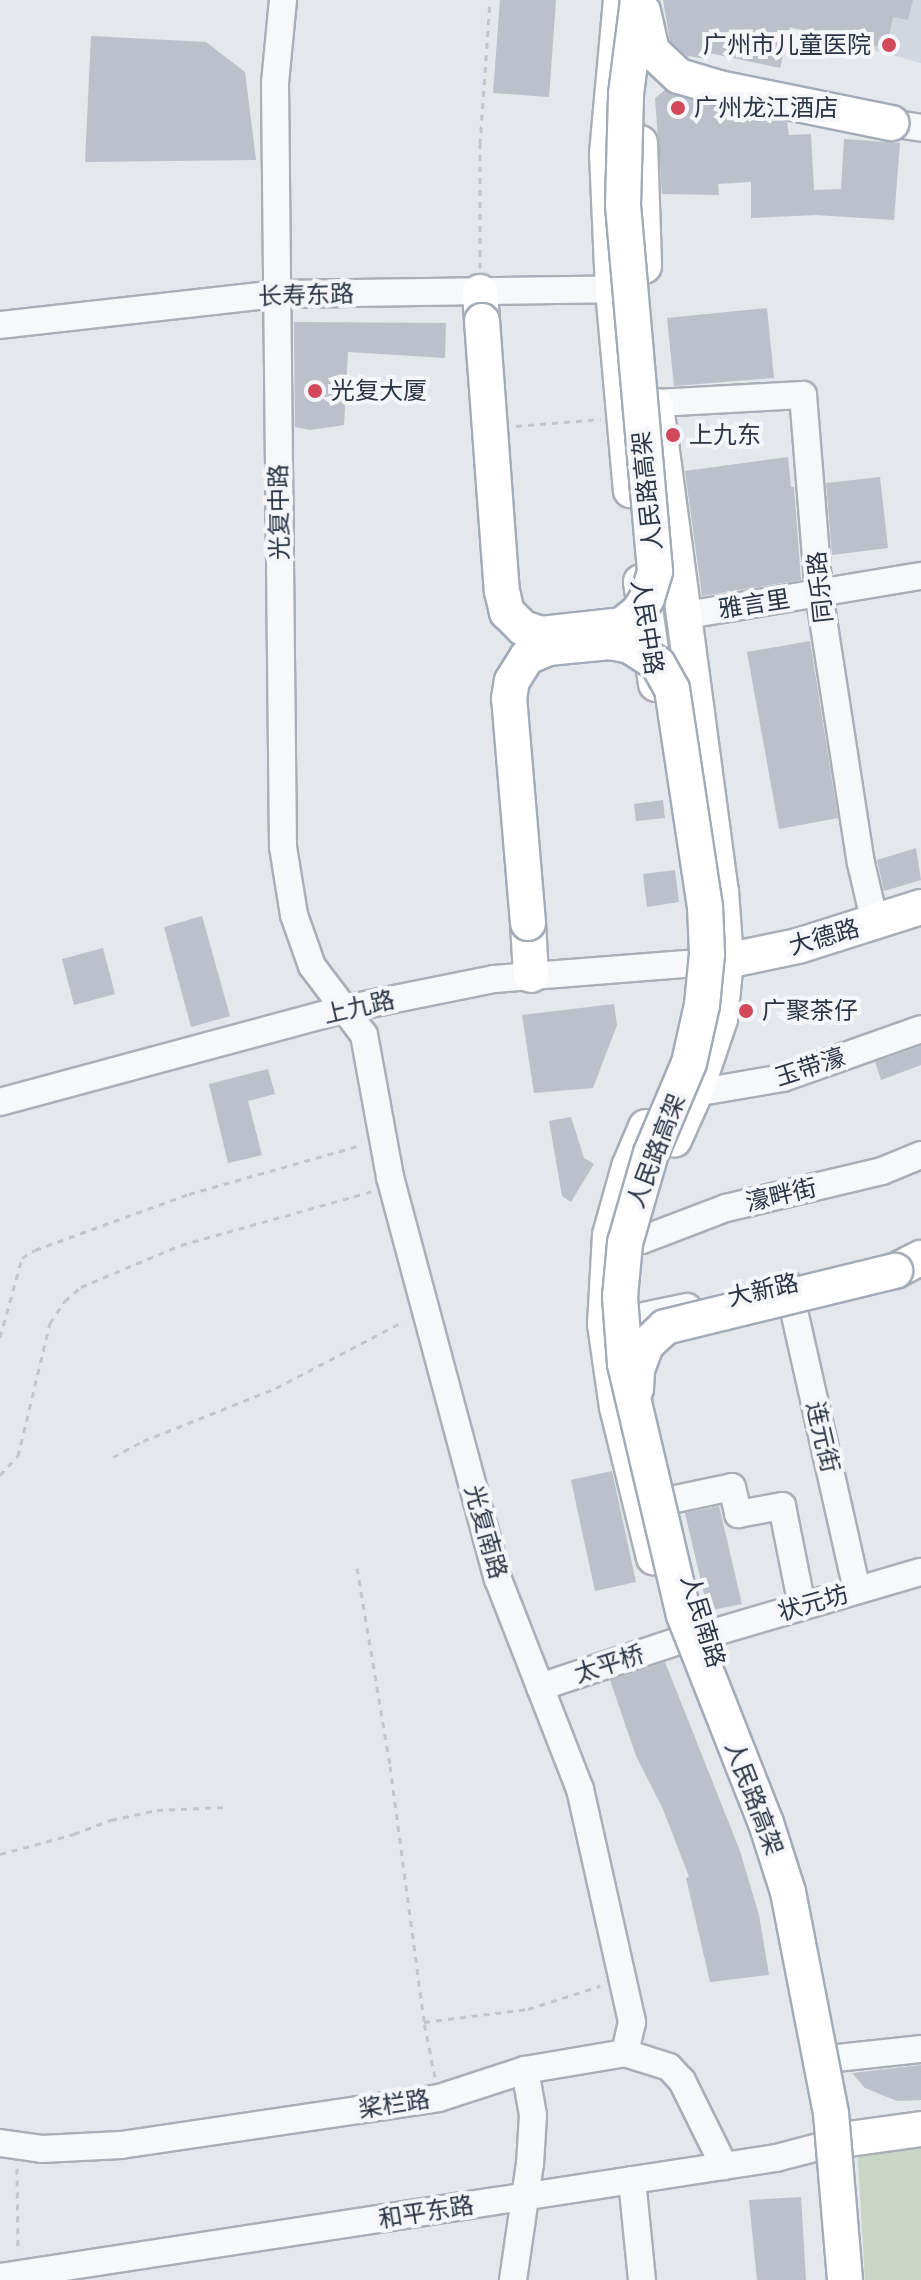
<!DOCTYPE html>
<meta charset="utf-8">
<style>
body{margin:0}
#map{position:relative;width:921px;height:2280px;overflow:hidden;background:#e4e7ec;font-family:"PT Sans Narrow","Noto Sans SC",sans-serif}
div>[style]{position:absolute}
.built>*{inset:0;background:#d2d6de}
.green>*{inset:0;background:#c9d6c5}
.building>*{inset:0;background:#bbc0ca}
.path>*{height:3px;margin-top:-1.5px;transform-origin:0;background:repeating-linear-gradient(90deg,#c2c5cb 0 6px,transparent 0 12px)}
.roads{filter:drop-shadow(2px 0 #a9aeb7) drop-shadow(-2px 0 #a9aeb7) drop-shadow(0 2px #a9aeb7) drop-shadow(0 -2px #a9aeb7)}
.minor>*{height:26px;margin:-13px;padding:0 13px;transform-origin:13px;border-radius:13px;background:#f7f8fa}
.major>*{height:34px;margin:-17px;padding:0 17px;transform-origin:17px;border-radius:17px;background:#fff}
.bridges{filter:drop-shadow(2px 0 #a3abb8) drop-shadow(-2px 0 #a3abb8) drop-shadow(0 2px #a3abb8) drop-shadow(0 -2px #a3abb8)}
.major-bridge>*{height:34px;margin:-17px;padding:0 17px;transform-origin:17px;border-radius:17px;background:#fff}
.dots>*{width:22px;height:22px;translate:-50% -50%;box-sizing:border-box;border:4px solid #f4f6f9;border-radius:50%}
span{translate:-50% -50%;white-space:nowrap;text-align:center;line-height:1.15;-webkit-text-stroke:8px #f4f6f9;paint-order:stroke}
.poi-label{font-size:24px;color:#2b3445}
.right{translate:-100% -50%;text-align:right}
.left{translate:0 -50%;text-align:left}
.street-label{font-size:24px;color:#2b3445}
</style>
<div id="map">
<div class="built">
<div style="clip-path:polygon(797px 0,921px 0,921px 63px,791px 28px)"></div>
</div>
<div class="green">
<div style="clip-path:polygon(921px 2140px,921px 2280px,865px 2280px,857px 2146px)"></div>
</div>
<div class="building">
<div style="clip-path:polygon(500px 0,556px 0,549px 97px,493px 93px)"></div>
<div style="clip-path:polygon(663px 0,913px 0,908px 20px,893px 17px,886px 48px,790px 27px,780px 68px,709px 53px,707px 59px,687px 56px,670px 41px)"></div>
<div style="clip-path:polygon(91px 36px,206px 42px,245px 72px,256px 160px,85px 162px)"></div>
<div style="clip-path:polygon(665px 90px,713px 107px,787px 122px,789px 135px,811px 134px,814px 190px,841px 189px,844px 139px,900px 143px,894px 220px,816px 215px,751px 218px,751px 182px,718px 184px,719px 195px,662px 194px,655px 98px)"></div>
<div style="clip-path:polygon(767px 308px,774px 378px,674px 386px,667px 318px)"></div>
<div style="clip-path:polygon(294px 322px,446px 323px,445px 358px,348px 352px,344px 425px,310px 430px,295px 427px)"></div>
<div style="clip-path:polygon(788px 457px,791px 487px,794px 487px,801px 580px,702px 596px,685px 471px)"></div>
<div style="clip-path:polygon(880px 477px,888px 548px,832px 555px,826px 483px)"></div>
<div style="clip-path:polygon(810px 641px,838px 818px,779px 829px,747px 652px)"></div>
<div style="clip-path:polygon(663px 800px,665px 818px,636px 821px,634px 804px)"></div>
<div style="clip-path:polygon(916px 848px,921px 880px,884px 891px,877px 860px)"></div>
<div style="clip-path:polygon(675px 870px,679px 902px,647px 907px,643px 874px)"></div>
<div style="clip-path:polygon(202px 916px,230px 1016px,191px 1027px,164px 927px)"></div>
<div style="clip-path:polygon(103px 948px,115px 994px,74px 1005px,62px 959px)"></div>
<div style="clip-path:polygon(614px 1004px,617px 1025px,593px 1088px,534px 1093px,522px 1015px)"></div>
<div style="clip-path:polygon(921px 1046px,921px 1065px,881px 1080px,875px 1062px)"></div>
<div style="clip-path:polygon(268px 1069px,275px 1094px,248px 1101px,262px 1155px,228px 1163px,209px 1084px)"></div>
<div style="clip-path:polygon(571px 1117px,584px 1158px,594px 1164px,571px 1202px,562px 1196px,549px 1121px)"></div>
<div style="clip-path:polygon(612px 1471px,636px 1582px,595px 1591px,571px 1480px)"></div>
<div style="clip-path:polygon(719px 1506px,742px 1604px,708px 1611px,685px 1513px)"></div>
<div style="clip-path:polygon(665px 1662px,740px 1851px,759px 1915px,769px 1975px,710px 1982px,686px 1878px,689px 1877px,663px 1809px,636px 1756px,610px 1680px)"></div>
<div style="clip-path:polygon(921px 2065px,921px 2100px,897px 2101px,865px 2088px,852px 2073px)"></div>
<div style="clip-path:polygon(801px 2197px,806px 2280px,757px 2280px,749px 2200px)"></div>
</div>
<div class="path">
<div style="left:480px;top:268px;width:124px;rotate:-90deg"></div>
<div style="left:480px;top:144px;width:144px;rotate:-86deg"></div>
<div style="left:516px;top:426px;width:85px;rotate:-4.7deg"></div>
<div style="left:0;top:1337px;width:82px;rotate:-74.4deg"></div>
<div style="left:22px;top:1258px;width:15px;rotate:-32deg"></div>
<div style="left:35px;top:1250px;width:164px;rotate:-20deg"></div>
<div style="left:189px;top:1194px;width:179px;rotate:-15.9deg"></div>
<div style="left:113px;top:1457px;width:34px;rotate:-28deg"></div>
<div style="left:143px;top:1441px;width:143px;rotate:-21.7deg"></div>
<div style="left:276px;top:1388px;width:144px;rotate:-27.6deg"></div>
<div style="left:0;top:1475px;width:26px;rotate:-47deg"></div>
<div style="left:18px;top:1456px;width:137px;rotate:-76.5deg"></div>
<div style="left:50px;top:1323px;width:27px;rotate:-56deg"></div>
<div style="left:65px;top:1301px;width:21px;rotate:-41deg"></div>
<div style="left:81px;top:1287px;width:108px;rotate:-22.8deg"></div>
<div style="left:181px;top:1245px;width:199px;rotate:-15.7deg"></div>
<div style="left:357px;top:1568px;width:201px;rotate:80.5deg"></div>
<div style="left:390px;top:1766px;width:258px;rotate:82.4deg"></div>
<div style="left:0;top:1854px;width:77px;rotate:-15.1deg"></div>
<div style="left:74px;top:1834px;width:40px;rotate:-21deg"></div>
<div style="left:111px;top:1820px;width:47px;rotate:-12.3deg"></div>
<div style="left:157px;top:1810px;width:69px;rotate:-2.5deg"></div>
<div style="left:435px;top:2077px;width:56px;rotate:-101.3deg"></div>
<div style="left:424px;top:2022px;width:105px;rotate:-7.1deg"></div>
<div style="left:528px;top:2009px;width:76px;rotate:-17.7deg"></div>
<div style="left:17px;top:2168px;width:84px;rotate:89.3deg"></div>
</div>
<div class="roads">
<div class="minor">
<div style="left:283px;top:0;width:83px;rotate:95.5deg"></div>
<div style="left:275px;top:83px;width:764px;rotate:89.4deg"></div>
<div style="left:283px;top:847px;width:69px;rotate:80.8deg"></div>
<div style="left:294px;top:915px;width:54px;rotate:70.6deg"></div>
<div style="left:312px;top:966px;width:86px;rotate:53deg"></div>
<div style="left:364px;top:1035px;width:144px;rotate:79.6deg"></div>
<div style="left:390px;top:1177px;width:416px;rotate:75deg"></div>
<div style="left:498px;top:1579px;width:225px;rotate:68.7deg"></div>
<div style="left:580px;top:1789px;width:239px;rotate:77.4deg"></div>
<div style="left:632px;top:2022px;width:32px;rotate:103deg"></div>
<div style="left:891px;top:123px;width:30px;rotate:9deg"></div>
<div style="left:0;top:325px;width:278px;rotate:-6.4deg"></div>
<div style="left:276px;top:294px;width:354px;rotate:-0.8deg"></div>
<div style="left:656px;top:403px;width:147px;rotate:-3.1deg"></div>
<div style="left:803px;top:395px;width:199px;rotate:85.4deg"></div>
<div style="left:819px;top:593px;width:273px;rotate:81.2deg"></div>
<div style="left:861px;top:863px;width:62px;rotate:76.9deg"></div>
<div style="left:681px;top:616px;width:243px;rotate:-9.5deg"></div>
<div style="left:695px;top:1093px;width:89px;rotate:-9.7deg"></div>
<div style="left:783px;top:1078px;width:146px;rotate:-19.5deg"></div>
<div style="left:0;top:1102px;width:357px;rotate:-15.1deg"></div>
<div style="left:345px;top:1009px;width:152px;rotate:-11.4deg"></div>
<div style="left:494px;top:979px;width:231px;rotate:-4.5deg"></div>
<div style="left:642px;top:1240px;width:90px;rotate:-20.9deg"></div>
<div style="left:726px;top:1208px;width:160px;rotate:-13.3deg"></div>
<div style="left:882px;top:1171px;width:42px;rotate:-22.3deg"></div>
<div style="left:788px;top:1284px;width:314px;rotate:77.3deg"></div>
<div style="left:605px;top:1324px;width:84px;rotate:-11.7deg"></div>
<div style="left:671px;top:1500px;width:62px;rotate:-12deg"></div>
<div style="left:732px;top:1487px;width:28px;rotate:77deg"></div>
<div style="left:738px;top:1514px;width:45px;rotate:-10.3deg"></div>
<div style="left:782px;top:1506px;width:102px;rotate:78.7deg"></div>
<div style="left:705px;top:1635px;width:225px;rotate:-16.3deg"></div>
<div style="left:540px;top:1687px;width:145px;rotate:-18.4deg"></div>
<div style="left:837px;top:2058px;width:84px;rotate:-6.1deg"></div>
<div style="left:0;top:2143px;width:42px;rotate:8.1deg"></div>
<div style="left:42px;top:2149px;width:79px;rotate:-2.9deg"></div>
<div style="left:121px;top:2145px;width:321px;rotate:-8.4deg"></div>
<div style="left:439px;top:2098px;width:90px;rotate:-18deg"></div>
<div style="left:525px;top:2070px;width:101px;rotate:-9.6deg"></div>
<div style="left:625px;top:2053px;width:46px;rotate:17.7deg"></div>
<div style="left:669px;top:2067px;width:19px;rotate:47deg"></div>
<div style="left:682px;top:2081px;width:95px;rotate:63.7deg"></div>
<div style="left:632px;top:2180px;width:100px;rotate:84.3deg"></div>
<div style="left:0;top:2277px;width:785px;rotate:-8.72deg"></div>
<div style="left:776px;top:2158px;width:75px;rotate:-14.6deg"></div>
<div style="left:513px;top:2280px;width:117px;rotate:-81.7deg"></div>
<div style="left:530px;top:2164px;width:49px;rotate:-86.5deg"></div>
<div style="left:533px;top:2115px;width:46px;rotate:-100.1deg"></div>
</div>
<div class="major">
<div style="left:621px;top:0;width:154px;rotate:95.2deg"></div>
<div style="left:607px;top:153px;width:137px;rotate:87.5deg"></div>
<div style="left:613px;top:290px;width:201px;rotate:84.9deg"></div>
<div style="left:640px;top:143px;width:123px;rotate:88.1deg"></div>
<div style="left:480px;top:292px;width:29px;rotate:86deg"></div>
<div style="left:656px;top:406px;width:489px;rotate:82.4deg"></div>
<div style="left:721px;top:891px;width:70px;rotate:85.9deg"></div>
<div style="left:726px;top:961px;width:58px;rotate:95.9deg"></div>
<div style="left:720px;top:1019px;width:78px;rotate:108.7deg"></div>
<div style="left:695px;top:1093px;width:51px;rotate:114.1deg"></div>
<div style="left:641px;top:582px;width:103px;rotate:81.6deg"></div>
<div style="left:528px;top:923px;width:52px;rotate:86.7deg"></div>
<div style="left:726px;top:961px;width:74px;rotate:-11.8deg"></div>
<div style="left:798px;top:946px;width:129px;rotate:-17.6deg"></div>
<div style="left:646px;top:1127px;width:43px;rotate:113deg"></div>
<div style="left:629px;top:1167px;width:71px;rotate:105.6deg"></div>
<div style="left:610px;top:1235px;width:89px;rotate:93.2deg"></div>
<div style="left:605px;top:1324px;width:84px;rotate:81.8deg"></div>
<div style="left:617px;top:1407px;width:155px;rotate:76.2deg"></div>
<div style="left:895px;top:1271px;width:29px;rotate:-27deg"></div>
<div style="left:849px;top:2139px;width:73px;rotate:-7.9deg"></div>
</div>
</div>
<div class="bridges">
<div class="major-bridge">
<div style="left:643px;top:11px;width:41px;rotate:77.3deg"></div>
<div style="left:652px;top:51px;width:37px;rotate:43deg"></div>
<div style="left:679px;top:76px;width:42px;rotate:16.7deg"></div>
<div style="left:719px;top:88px;width:176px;rotate:11.5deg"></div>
<div style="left:482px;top:321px;width:271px;rotate:85.8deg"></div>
<div style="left:502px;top:591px;width:22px;rotate:77deg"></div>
<div style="left:507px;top:612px;width:23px;rotate:45deg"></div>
<div style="left:523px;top:628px;width:19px;rotate:18deg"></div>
<div style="left:541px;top:634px;width:81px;rotate:-6.3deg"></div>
<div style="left:622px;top:625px;width:22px;rotate:-39deg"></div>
<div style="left:639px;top:611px;width:15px;rotate:-58deg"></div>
<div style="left:647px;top:598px;width:28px;rotate:-73deg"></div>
<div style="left:655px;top:571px;width:368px;rotate:-95deg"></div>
<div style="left:623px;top:204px;width:110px;rotate:-88.4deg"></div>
<div style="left:626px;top:94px;width:95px;rotate:-82.7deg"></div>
<div style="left:528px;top:923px;width:225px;rotate:-94.8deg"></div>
<div style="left:509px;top:699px;width:18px;rotate:-81deg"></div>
<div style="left:512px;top:681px;width:28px;rotate:-58deg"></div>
<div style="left:527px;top:657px;width:23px;rotate:-23deg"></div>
<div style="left:548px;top:648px;width:62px;rotate:-5.5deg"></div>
<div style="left:610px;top:642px;width:20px;rotate:11deg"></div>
<div style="left:630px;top:646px;width:33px;rotate:33deg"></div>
<div style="left:658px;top:664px;width:29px;rotate:61deg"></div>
<div style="left:672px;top:689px;width:219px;rotate:81.4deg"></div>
<div style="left:705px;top:906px;width:48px;rotate:87.6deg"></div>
<div style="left:707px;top:954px;width:51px;rotate:95.6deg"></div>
<div style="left:702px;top:1005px;width:59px;rotate:102.6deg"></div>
<div style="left:689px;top:1063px;width:98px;rotate:112.9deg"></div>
<div style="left:651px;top:1153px;width:94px;rotate:106.1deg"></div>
<div style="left:625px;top:1243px;width:54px;rotate:95.3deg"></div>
<div style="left:620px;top:1297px;width:67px;rotate:85.7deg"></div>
<div style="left:625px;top:1364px;width:258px;rotate:76.8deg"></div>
<div style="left:684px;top:1615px;width:224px;rotate:68.5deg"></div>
<div style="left:766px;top:1823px;width:72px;rotate:72.3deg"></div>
<div style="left:788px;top:1892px;width:225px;rotate:79deg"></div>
<div style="left:831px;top:2113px;width:168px;rotate:85.2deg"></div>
<div style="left:636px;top:1389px;width:19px;rotate:-87deg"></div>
<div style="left:637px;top:1370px;width:27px;rotate:-70deg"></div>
<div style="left:646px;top:1345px;width:26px;rotate:-43deg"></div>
<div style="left:665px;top:1327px;width:237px;rotate:-13.7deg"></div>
</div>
</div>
<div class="dots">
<div style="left:889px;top:45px;background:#d1495b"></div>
<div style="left:678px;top:108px;background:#d1495b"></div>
<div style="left:315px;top:391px;background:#d1495b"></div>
<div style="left:673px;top:435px;background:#d1495b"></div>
<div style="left:746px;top:1011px;background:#d1495b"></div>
</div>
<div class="poi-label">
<span class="right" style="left:871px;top:45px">广州市儿童医院</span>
<span class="left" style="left:694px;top:108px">广州龙江酒店</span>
<span class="left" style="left:331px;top:391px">光复大厦</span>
<span class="left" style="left:689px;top:435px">上九东</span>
<span class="left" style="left:762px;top:1011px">广聚茶仔</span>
</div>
<div class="street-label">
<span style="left:306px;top:295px;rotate:-2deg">长寿东路</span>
<span style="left:647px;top:491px;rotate:-96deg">人民路高架</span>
<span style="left:279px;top:512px;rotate:-91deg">光复中路</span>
<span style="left:820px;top:587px;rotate:-96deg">同乐路</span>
<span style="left:754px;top:604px;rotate:-9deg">雅言里</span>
<span style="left:647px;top:627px;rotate:81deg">人民中路</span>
<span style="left:824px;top:937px;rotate:-16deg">大德路</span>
<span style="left:359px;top:1007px;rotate:-13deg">上九路</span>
<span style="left:810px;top:1067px;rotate:-18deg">玉带濠</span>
<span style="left:656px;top:1151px;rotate:-69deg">人民路高架</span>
<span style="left:781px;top:1195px;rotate:-13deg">濠畔街</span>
<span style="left:763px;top:1290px;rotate:-13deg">大新路</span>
<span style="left:823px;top:1437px;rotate:77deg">连元街</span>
<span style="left:486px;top:1532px;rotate:74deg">光复南路</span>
<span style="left:813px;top:1603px;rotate:-16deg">状元坊</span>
<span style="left:703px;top:1621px;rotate:73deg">人民南路</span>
<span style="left:609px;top:1664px;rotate:-18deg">太平桥</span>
<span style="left:754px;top:1798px;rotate:69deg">人民路高架</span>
<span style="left:394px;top:2104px;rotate:-9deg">桨栏路</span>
<span style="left:426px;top:2212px;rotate:-9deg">和平东路</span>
</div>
</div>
